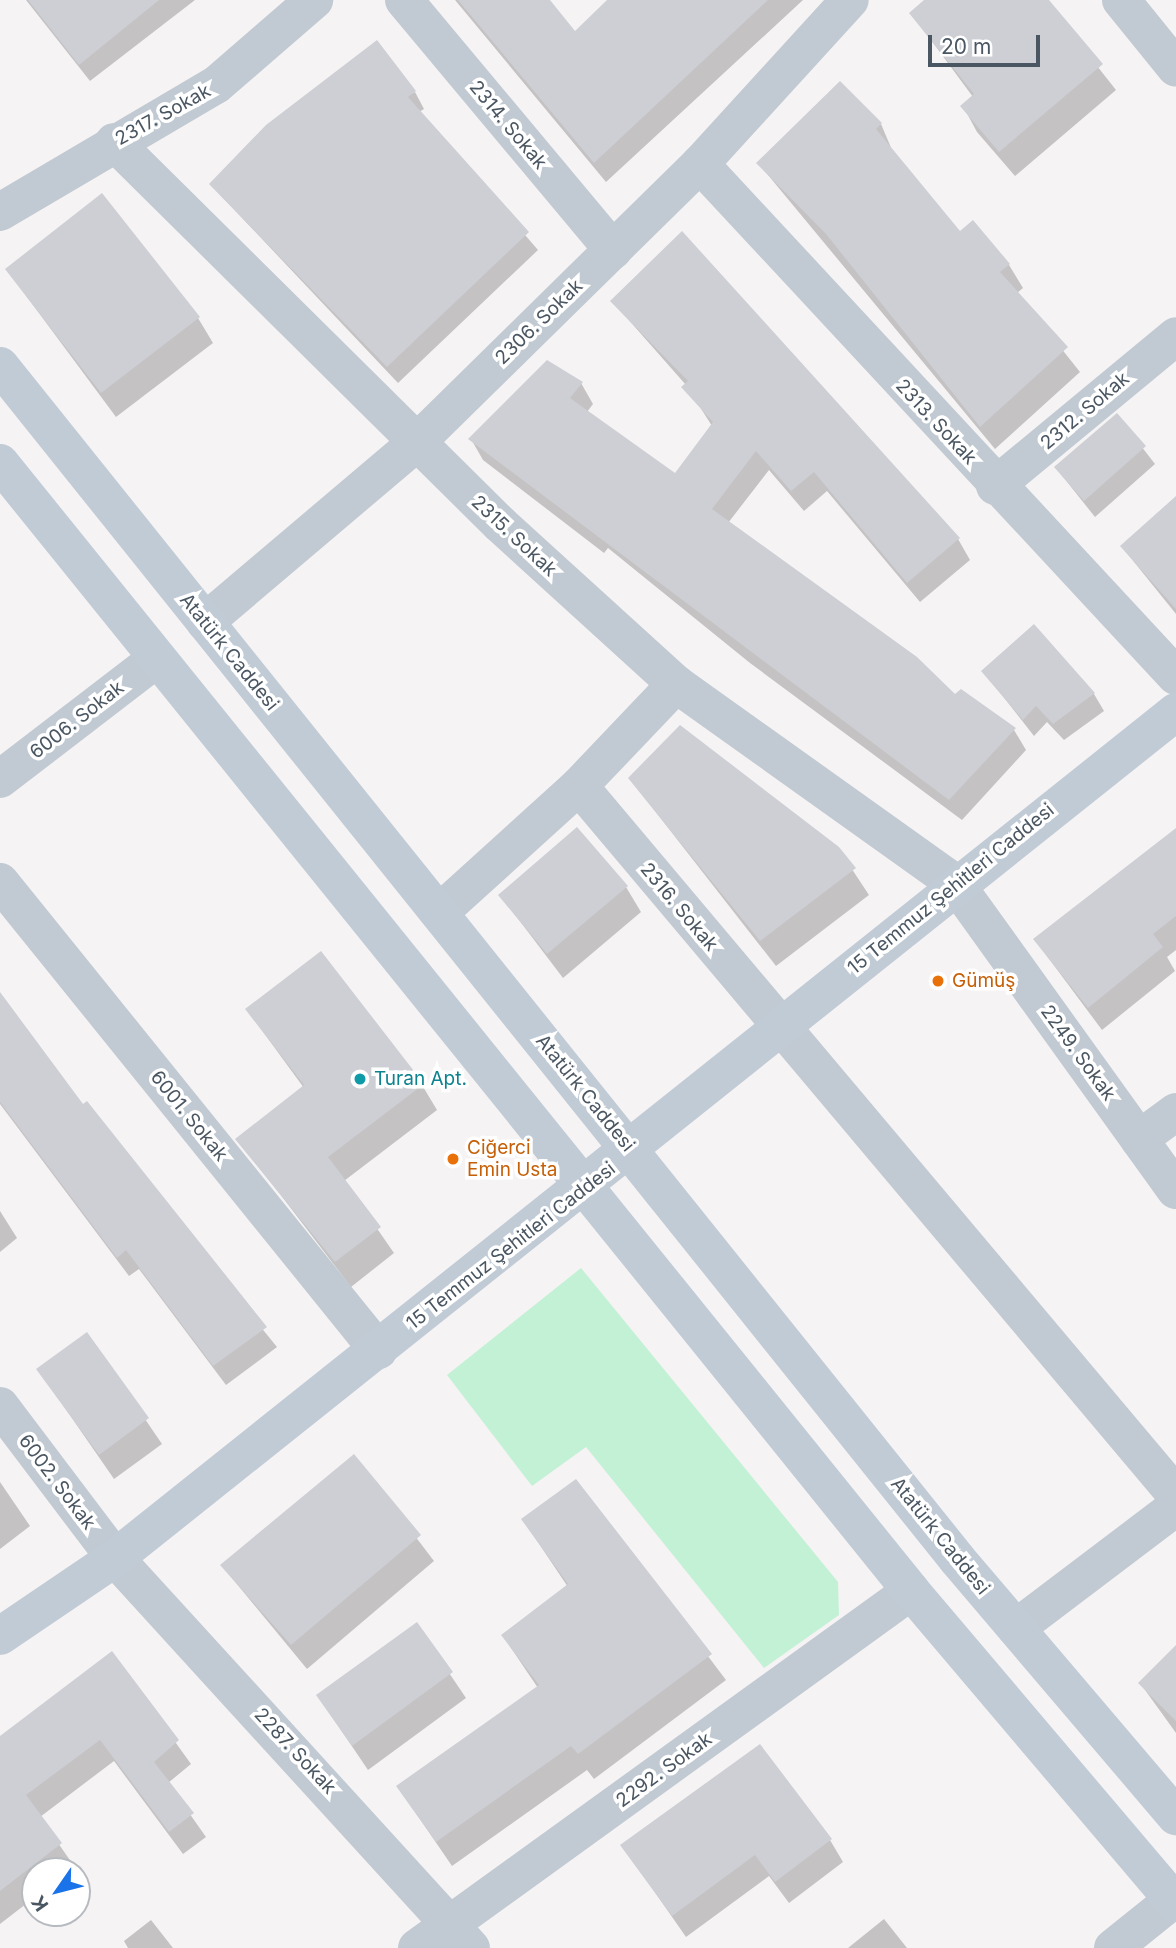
<!DOCTYPE html>
<meta charset="utf-8">
<style>
body{margin:0}
#map{position:relative;width:1176px;height:1948px;overflow:hidden;background:#f5f3f3;font-family:Inter,sans-serif}
div>[style]{position:absolute}
.green>*{inset:0;background:#c3f1d5}
.shadow>*{inset:0;background:#0003}
.building>*{inset:0;background:#cdcfd5}
.street>*{height:38px;margin:-19px;padding:0 19px;transform-origin:19px;border-radius:19px;background:#c1cad2}
.secondary>*{height:38px;margin:-19px;padding:0 19px;transform-origin:19px;border-radius:19px;background:#c1cbd6}
.dots>*{width:19px;height:19px;translate:-50% -50%;box-sizing:border-box;border:4px solid #fff;border-radius:50%}
span{translate:-50% -50%;white-space:nowrap;text-align:center;line-height:1.15;-webkit-text-stroke:7px #fff;paint-order:stroke}
.street-label{font-size:19px;color:#4a5661}
.food-label{font-size:19px;color:#c56008}
.left{translate:0 -50%;text-align:left}
.culture-label{font-size:19px;color:#0d838f}
.north{position:absolute;left:21px;top:1857px;width:70px;height:70px;box-sizing:border-box;background:#fff;border:2px solid #b7bbc0;border-radius:50%;rotate:235deg;font-size:19px;font-weight:700;line-height:28px;text-align:center;color:#4a5661}
.north::after{content:'';display:block;margin:auto;width:24px;height:32px;background:#1a73e8;clip-path:polygon(50% 0,100% 100%,50% 72%,0 100%)}
.scale{position:absolute;left:928px;top:35px;width:112px;height:32px;box-sizing:border-box;border:4px solid #4a5661;border-top:0;padding-left:9px;font-size:21px;line-height:24px;white-space:nowrap;color:#4a5661;-webkit-text-stroke:5px #fff;paint-order:stroke}
</style>
<div id="map">
<div class="green">
<div style="clip-path:polygon(581px 1268px,838px 1582px,839px 1615px,764px 1668px,586px 1447px,532px 1486px,447px 1375px)"></div>
</div>
<div class="shadow">
<div style="clip-path:polygon(26px 0,195px 0,90px 81px)"></div>
<div style="clip-path:polygon(455px 0,547px 0,575px 33px,609px 0,803px 0,606px 182px)"></div>
<div style="clip-path:polygon(927px 0,1045px 0,1116px 90px,1015px 176px,977px 132px,963px 106px,973px 97px,911px 13px)"></div>
<div style="clip-path:polygon(415px 92px,424px 109px,419px 112px,538px 250px,398px 383px,211px 185px)"></div>
<div style="clip-path:polygon(881px 124px,892px 150px,960px 233px,1009px 265px,1023px 288px,1017px 293px,1080px 372px,995px 449px,758px 163px)"></div>
<div style="clip-path:polygon(7px 270px,198px 318px,213px 343px,116px 417px)"></div>
<div style="clip-path:polygon(612px 301px,958px 539px,970px 560px,920px 602px,827px 491px,804px 511px,769px 470px,728px 523px,955px 696px,1014px 730px,1026px 750px,962px 820px,750px 663px,608px 548px,604px 553px,483px 460px,471px 439px,581px 383px,593px 404px,587px 412px,675px 475px,712px 426px,686px 385px)"></div>
<div style="clip-path:polygon(1117px 415px,1155px 464px,1095px 517px,1056px 468px)"></div>
<div style="clip-path:polygon(1176px 502px,1176px 614px,1122px 547px)"></div>
<div style="clip-path:polygon(983px 671px,1094px 694px,1104px 711px,1064px 740px,1047px 722px,1034px 736px)"></div>
<div style="clip-path:polygon(630px 779px,838px 848px,869px 895px,776px 966px)"></div>
<div style="clip-path:polygon(1176px 834px,1176px 950px,1167px 957px,1175px 971px,1102px 1030px,1035px 940px)"></div>
<div style="clip-path:polygon(626px 887px,641px 912px,563px 978px,500px 895px)"></div>
<div style="clip-path:polygon(0 993px,82px 1107px,277px 1347px,226px 1385px,139px 1269px,129px 1276px,0 1104px)"></div>
<div style="clip-path:polygon(247px 1010px,422px 1085px,437px 1110px,344px 1181px,394px 1253px,351px 1287px,238px 1139px,304px 1088px)"></div>
<div style="clip-path:polygon(0 1211px,17px 1238px,0 1252px)"></div>
<div style="clip-path:polygon(87px 1334px,162px 1444px,114px 1479px,38px 1369px)"></div>
<div style="clip-path:polygon(354px 1456px,434px 1561px,307px 1669px,222px 1566px)"></div>
<div style="clip-path:polygon(576px 1481px,726px 1680px,594px 1779px,587px 1770px,452px 1866px,398px 1787px,538px 1688px,503px 1636px,568px 1587px,523px 1520px)"></div>
<div style="clip-path:polygon(0 1482px,30px 1526px,0 1549px)"></div>
<div style="clip-path:polygon(416px 1624px,466px 1698px,368px 1770px,318px 1696px)"></div>
<div style="clip-path:polygon(1176px 1648px,1176px 1733px,1140px 1683px)"></div>
<div style="clip-path:polygon(112px 1654px,191px 1764px,168px 1783px,206px 1837px,183px 1854px,114px 1761px,40px 1817px,74px 1866px,35px 1871px,35px 1897px,0 1924px,0 1740px)"></div>
<div style="clip-path:polygon(830px 1840px,843px 1862px,789px 1903px,769px 1876px,686px 1937px,622px 1845px)"></div>
<div style="clip-path:polygon(884px 1919px,907px 1948px,848px 1948px)"></div>
<div style="clip-path:polygon(151px 1920px,173px 1948px,128px 1948px,124px 1941px)"></div>
</div>
<div class="building">
<div style="clip-path:polygon(28px 0,159px 0,79px 65px)"></div>
<div style="clip-path:polygon(458px 0,550px 0,575px 31px,607px 0,768px 0,594px 163px)"></div>
<div style="clip-path:polygon(924px 0,1049px 0,1103px 64px,999px 152px,960px 106px,974px 94px,909px 13px)"></div>
<div style="clip-path:polygon(377px 40px,416px 91px,408px 97px,529px 232px,387px 367px,209px 184px,266px 125px)"></div>
<div style="clip-path:polygon(840px 81px,882px 123px,876px 129px,960px 231px,973px 220px,1010px 264px,1000px 272px,1068px 347px,980px 427px,826px 234px,756px 163px)"></div>
<div style="clip-path:polygon(102px 193px,200px 317px,101px 393px,5px 269px)"></div>
<div style="clip-path:polygon(682px 231px,960px 538px,907px 583px,814px 472px,791px 491px,756px 451px,712px 509px,917px 657px,955px 694px,961px 689px,1016px 728px,949px 800px,468px 439px,547px 360px,583px 382px,570px 398px,675px 473px,713px 422px,681px 387px,688px 381px,610px 301px)"></div>
<div style="clip-path:polygon(1117px 413px,1146px 446px,1084px 501px,1054px 467px)"></div>
<div style="clip-path:polygon(1176px 496px,1176px 609px,1120px 546px)"></div>
<div style="clip-path:polygon(1034px 624px,1095px 693px,1053px 724px,1036px 706px,1023px 720px,981px 671px)"></div>
<div style="clip-path:polygon(680px 725px,839px 847px,856px 868px,760px 941px,628px 778px)"></div>
<div style="clip-path:polygon(577px 827px,628px 886px,547px 954px,498px 895px)"></div>
<div style="clip-path:polygon(1176px 828px,1176px 916px,1153px 934px,1163px 947px,1088px 1008px,1033px 939px)"></div>
<div style="clip-path:polygon(321px 951px,424px 1084px,328px 1157px,381px 1227px,335px 1262px,235px 1139px,304px 1085px,245px 1009px)"></div>
<div style="clip-path:polygon(0 992px,83px 1104px,87px 1101px,267px 1327px,213px 1366px,126px 1250px,117px 1258px,0 1102px)"></div>
<div style="clip-path:polygon(87px 1332px,149px 1418px,99px 1455px,36px 1369px)"></div>
<div style="clip-path:polygon(354px 1454px,421px 1535px,291px 1645px,220px 1565px)"></div>
<div style="clip-path:polygon(576px 1479px,712px 1654px,578px 1754px,571px 1746px,436px 1842px,396px 1786px,539px 1685px,501px 1635px,568px 1584px,521px 1519px)"></div>
<div style="clip-path:polygon(417px 1622px,453px 1672px,352px 1746px,316px 1695px)"></div>
<div style="clip-path:polygon(1176px 1645px,1176px 1721px,1138px 1683px)"></div>
<div style="clip-path:polygon(112px 1651px,179px 1740px,154px 1762px,194px 1813px,169px 1832px,100px 1740px,26px 1795px,62px 1843px,0 1891px,0 1736px)"></div>
<div style="clip-path:polygon(760px 1744px,832px 1839px,775px 1882px,755px 1855px,672px 1916px,620px 1845px)"></div>
</div>
<div class="street">
<div style="left:404px;top:0;width:326px;rotate:50.1deg"></div>
<div style="left:1121px;top:0;width:87px;rotate:51deg"></div>
<div style="left:114px;top:142px;width:543px;rotate:44.7deg"></div>
<div style="left:500px;top:524px;width:238px;rotate:42.3deg"></div>
<div style="left:676px;top:684px;width:343px;rotate:35.5deg"></div>
<div style="left:955px;top:883px;width:378px;rotate:54.3deg"></div>
<div style="left:700px;top:164px;width:699px;rotate:47.09deg"></div>
<div style="left:0;top:212px;width:251px;rotate:-30.5deg"></div>
<div style="left:216px;top:85px;width:130px;rotate:-40.9deg"></div>
<div style="left:995px;top:486px;width:235px;rotate:-39.6deg"></div>
<div style="left:205px;top:622px;width:278px;rotate:-40.3deg"></div>
<div style="left:417px;top:442px;width:397px;rotate:-44.5deg"></div>
<div style="left:700px;top:164px;width:222px;rotate:-47.6deg"></div>
<div style="left:0;top:779px;width:195px;rotate:-37.5deg"></div>
<div style="left:579px;top:786px;width:927px;rotate:49.9deg"></div>
<div style="left:0;top:882px;width:602px;rotate:51.07deg"></div>
<div style="left:440px;top:912px;width:188px;rotate:-42.2deg"></div>
<div style="left:579px;top:786px;width:141px;rotate:-46.4deg"></div>
<div style="left:1139px;top:1139px;width:46px;rotate:-36.1deg"></div>
<div style="left:0;top:1406px;width:191px;rotate:52.9deg"></div>
<div style="left:115px;top:1558px;width:528px;rotate:47.61deg"></div>
<div style="left:1016px;top:1628px;width:201px;rotate:-37.1deg"></div>
<div style="left:417px;top:1948px;width:609px;rotate:-35.85deg"></div>
<div style="left:1113px;top:1948px;width:77px;rotate:-38.7deg"></div>
</div>
<div class="secondary">
<div style="left:0;top:366px;width:1529px;rotate:51.26deg"></div>
<div style="left:957px;top:1559px;width:338px;rotate:49.6deg"></div>
<div style="left:0;top:463px;width:1450px;rotate:51.07deg"></div>
<div style="left:911px;top:1591px;width:409px;rotate:49.7deg"></div>
<div style="left:0;top:1636px;width:139px;rotate:-34.1deg"></div>
<div style="left:115px;top:1558px;width:1357px;rotate:-38.57deg"></div>
</div>
<div class="dots">
<div style="left:938px;top:981px;background:#e8710a"></div>
<div style="left:360px;top:1079px;background:#0f9aa8"></div>
<div style="left:453px;top:1159px;background:#e8710a"></div>
</div>
<div class="street-label">
<span style="left:163px;top:115px;rotate:-29deg">2317. Sokak</span>
<span style="left:508px;top:125px;rotate:50deg">2314. Sokak</span>
<span style="left:539px;top:322px;rotate:-44deg">2306. Sokak</span>
<span style="left:1085px;top:411px;rotate:-40deg">2312. Sokak</span>
<span style="left:936px;top:422px;rotate:47deg">2313. Sokak</span>
<span style="left:514px;top:536px;rotate:43deg">2315. Sokak</span>
<span style="left:229px;top:652px;rotate:51deg">Atatürk Caddesi</span>
<span style="left:77px;top:720px;rotate:-38deg">6006. Sokak</span>
<span style="left:951px;top:889px;rotate:-39deg">15 Temmuz Şehitleri Caddesi</span>
<span style="left:679px;top:907px;rotate:50deg">2316. Sokak</span>
<span style="left:1078px;top:1053px;rotate:54deg">2249. Sokak</span>
<span style="left:585px;top:1093px;rotate:51deg">Atatürk Caddesi</span>
<span style="left:189px;top:1116px;rotate:51deg">6001. Sokak</span>
<span style="left:511px;top:1246px;rotate:-38deg">15 Temmuz Şehitleri Caddesi</span>
<span style="left:57px;top:1482px;rotate:53deg">6002. Sokak</span>
<span style="left:940px;top:1536px;rotate:51deg">Atatürk Caddesi</span>
<span style="left:295px;top:1751px;rotate:47deg">2287. Sokak</span>
<span style="left:664px;top:1770px;rotate:-36deg">2292. Sokak</span>
</div>
<div class="food-label">
<span class="left" style="left:952px;top:981px">Gümüş</span>
<span class="left" style="left:467px;top:1159px">Ciğerci<br>Emin Usta</span>
</div>
<div class="culture-label">
<span class="left" style="left:374px;top:1079px">Turan Apt.</span>
</div>
<div class="north">K</div>
<div class="scale">20 m</div>
</div>
